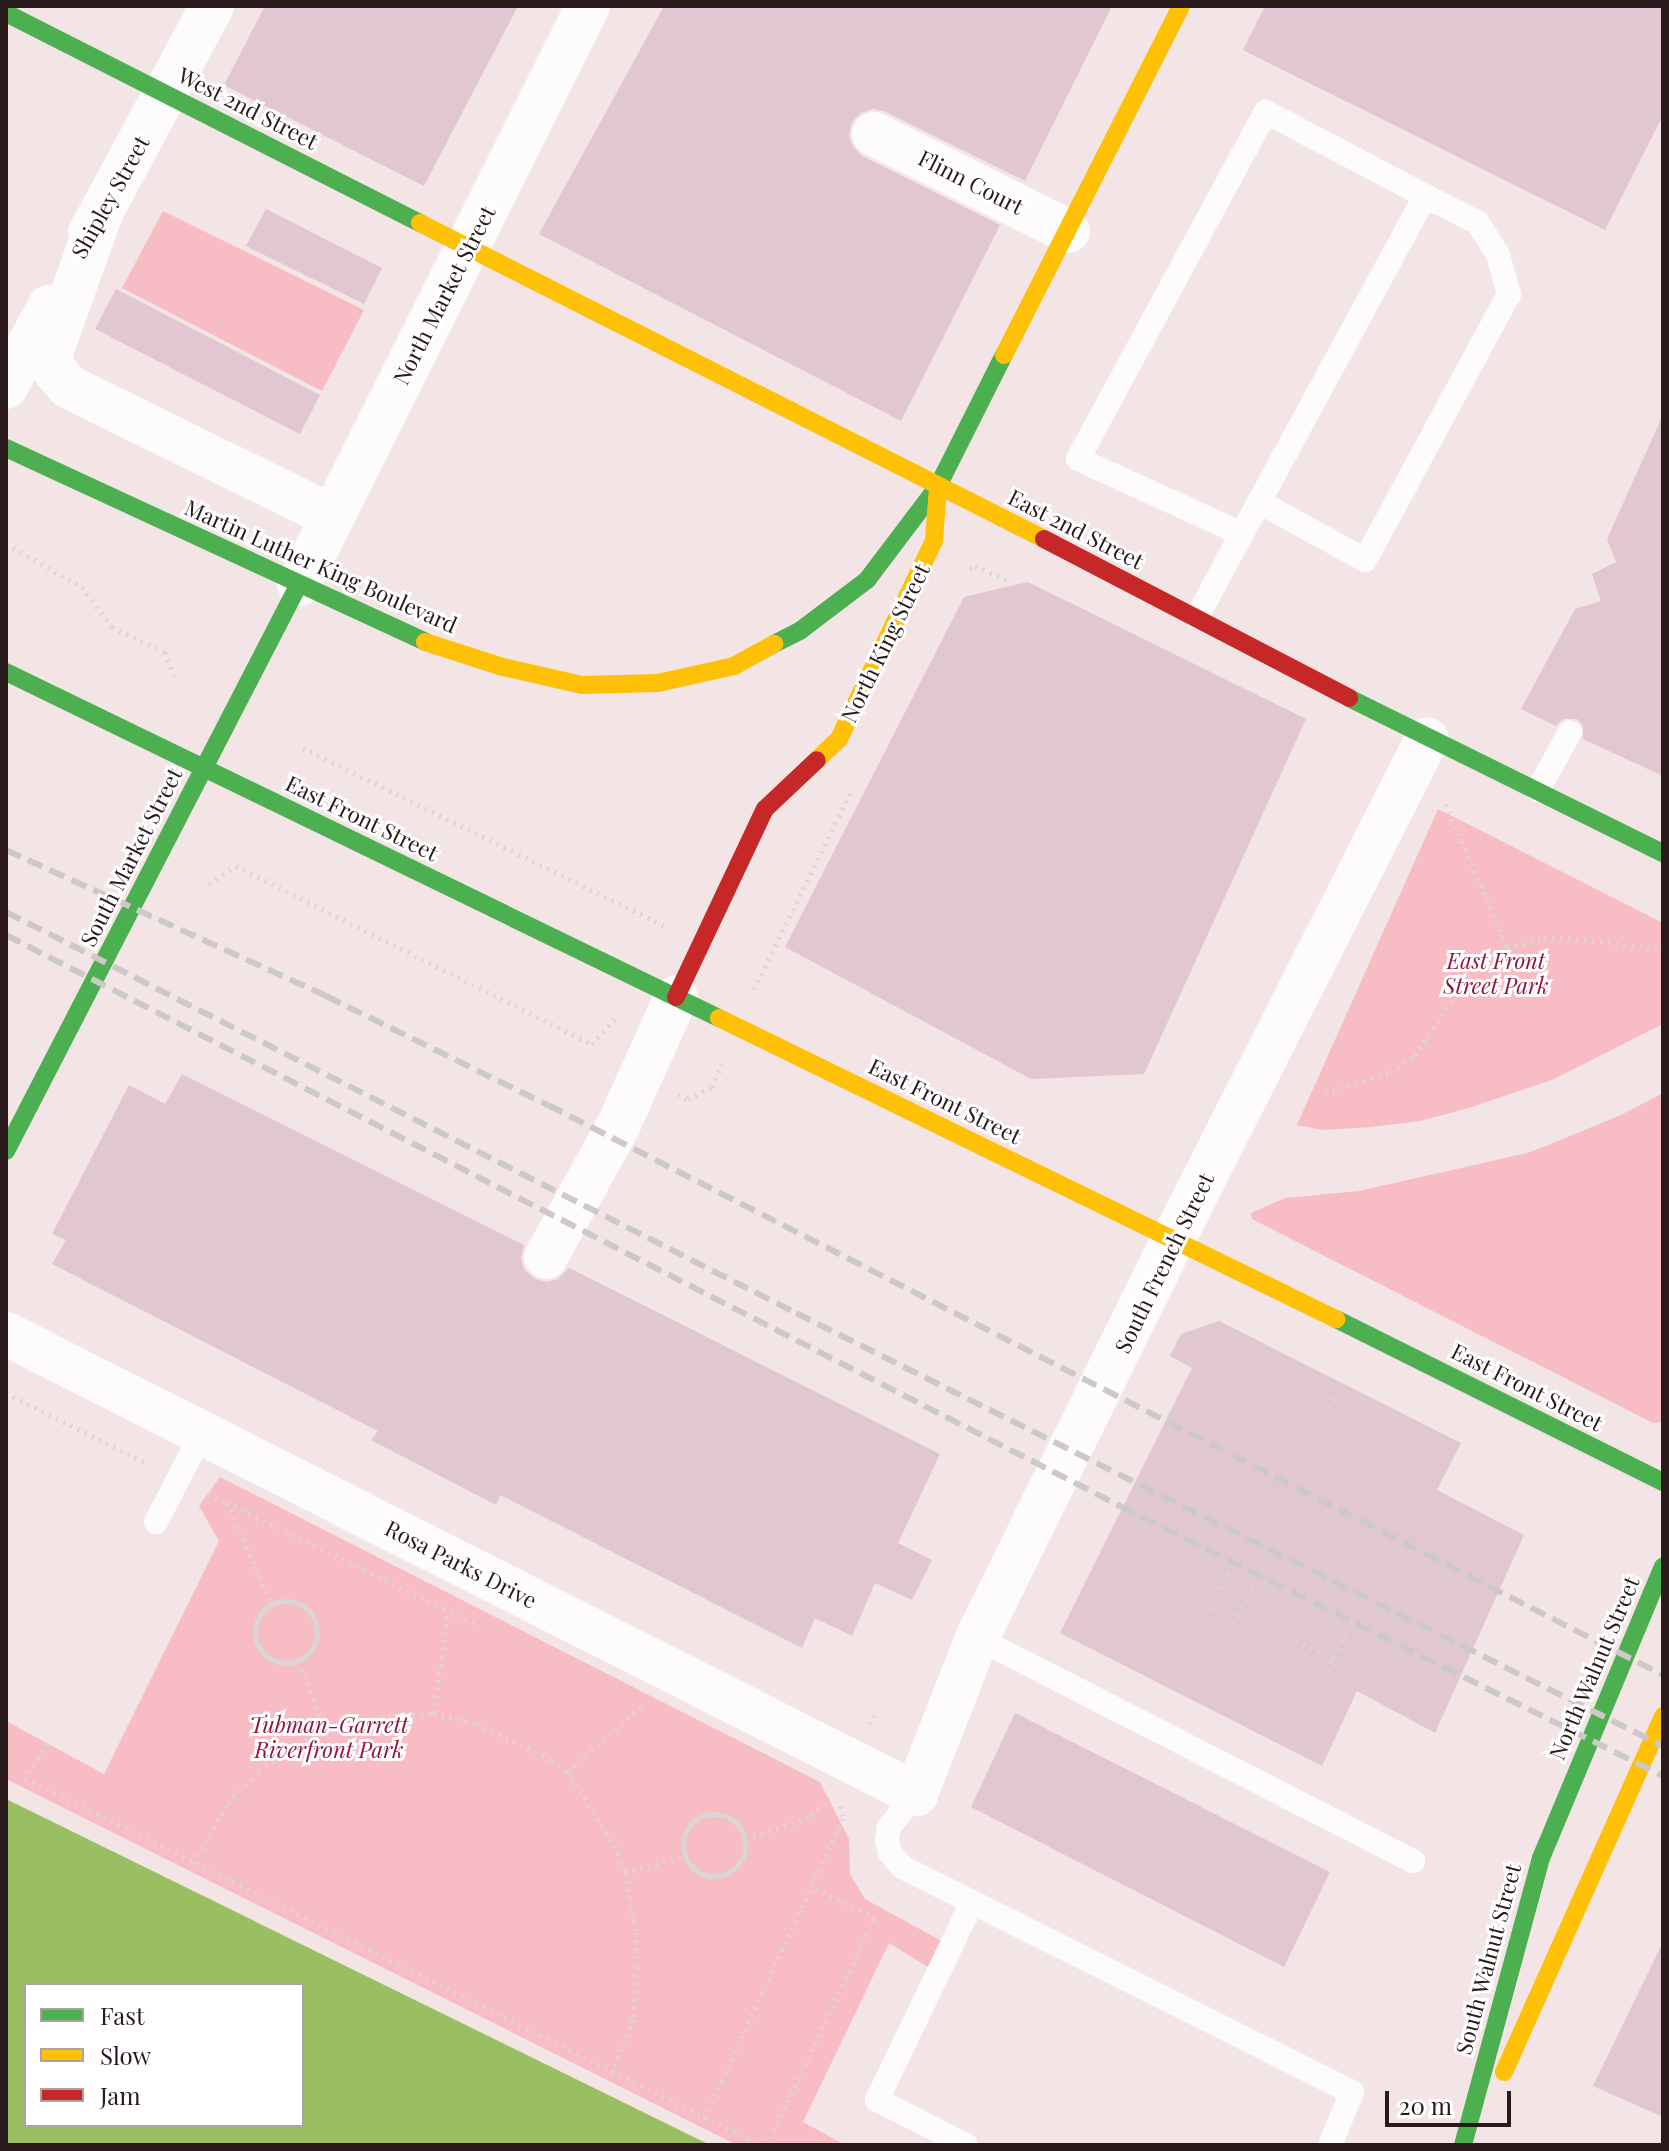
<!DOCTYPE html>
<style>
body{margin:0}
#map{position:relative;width:1669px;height:2151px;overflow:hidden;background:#f3e4e5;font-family:"Playfair Display",serif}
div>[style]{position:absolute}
.green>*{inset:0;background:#f8bcc4}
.water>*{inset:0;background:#9abe62}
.building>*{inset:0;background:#e1c7d1}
.path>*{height:5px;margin-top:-2.5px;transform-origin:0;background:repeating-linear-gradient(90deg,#dad6d6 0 2px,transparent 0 8px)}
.path>.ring{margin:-2.5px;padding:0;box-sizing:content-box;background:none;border:5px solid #dad6d6;border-radius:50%}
.lane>*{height:24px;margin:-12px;padding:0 12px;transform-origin:12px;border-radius:12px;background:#fdfbfb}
.street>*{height:44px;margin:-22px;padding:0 22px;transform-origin:22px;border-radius:22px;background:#fdfbfb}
.fast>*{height:18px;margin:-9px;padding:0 9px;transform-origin:9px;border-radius:9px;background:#4caf50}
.slow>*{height:18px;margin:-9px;padding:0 9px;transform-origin:9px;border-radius:9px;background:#ffc107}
.jam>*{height:18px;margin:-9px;padding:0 9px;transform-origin:9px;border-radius:9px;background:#c62828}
.rail>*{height:6px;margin-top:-3px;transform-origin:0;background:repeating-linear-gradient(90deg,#cdc9c9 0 16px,transparent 0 24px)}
span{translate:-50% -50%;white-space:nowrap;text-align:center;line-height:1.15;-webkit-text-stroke:6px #fff;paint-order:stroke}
.street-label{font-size:22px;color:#29191b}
.park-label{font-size:22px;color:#93143b;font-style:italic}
.frame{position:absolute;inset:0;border:8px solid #29191b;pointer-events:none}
.legend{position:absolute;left:24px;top:1983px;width:280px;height:144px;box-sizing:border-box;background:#fff;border:2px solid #a9a3a4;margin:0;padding:10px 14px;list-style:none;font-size:24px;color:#29191b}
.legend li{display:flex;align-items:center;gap:16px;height:40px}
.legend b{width:40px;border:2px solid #a9a3a4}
.scale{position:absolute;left:1385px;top:2091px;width:126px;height:36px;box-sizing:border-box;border:4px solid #29191b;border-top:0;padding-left:10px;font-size:24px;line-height:28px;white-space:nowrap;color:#29191b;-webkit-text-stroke:6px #fff;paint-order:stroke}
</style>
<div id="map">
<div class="green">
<div style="clip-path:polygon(163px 211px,364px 310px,322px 391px,122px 288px)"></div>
<div style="clip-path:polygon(1438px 809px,1663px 923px,1663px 1024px,1552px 1080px,1469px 1108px,1420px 1121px,1371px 1127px,1323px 1130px,1297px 1125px)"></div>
<div style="clip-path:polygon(1663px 1093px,1663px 1422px,1653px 1423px,1252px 1219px,1251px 1213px,1285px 1198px,1359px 1191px,1531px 1152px,1621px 1115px)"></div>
<div style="clip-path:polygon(220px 1477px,820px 1782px,849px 1839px,850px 1874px,865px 1899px,947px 1944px,933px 1970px,889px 1943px,803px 2122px,845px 2145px,737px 2145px,6px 1779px,6px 1721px,104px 1774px,219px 1541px,199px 1506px)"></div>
</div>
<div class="water">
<div style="clip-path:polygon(evenodd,6px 1799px,710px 2145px,6px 2145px,6px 1799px,26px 1985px,302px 1985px,302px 2125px,26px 2125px,26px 1985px)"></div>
</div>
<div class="building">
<div style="clip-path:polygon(265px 6px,518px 6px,424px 186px,224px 85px)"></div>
<div style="clip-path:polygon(664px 6px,1112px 6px,1025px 181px,884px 111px,873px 109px,861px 113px,852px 122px,849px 136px,853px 147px,862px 156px,1000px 225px,901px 421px,539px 234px)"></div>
<div style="clip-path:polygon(1265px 6px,1663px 6px,1663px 115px,1605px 230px,1243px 50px)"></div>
<div style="clip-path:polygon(266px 209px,382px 268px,364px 304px,246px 246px)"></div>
<div style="clip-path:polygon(116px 289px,320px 395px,300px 434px,95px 329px)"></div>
<div style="clip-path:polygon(1663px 415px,1663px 776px,1583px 739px,1583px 725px,1577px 719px,1563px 719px,1556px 726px,1521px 709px,1575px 609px,1601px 601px,1592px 574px,1616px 562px,1607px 539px)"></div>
<div style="clip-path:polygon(1028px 582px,1306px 719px,1144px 1074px,1031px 1079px,785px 947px,964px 597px)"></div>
<div style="clip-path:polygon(182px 1074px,524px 1245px,521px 1258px,524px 1269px,535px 1279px,547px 1282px,558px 1279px,569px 1268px,940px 1454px,898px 1543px,932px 1560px,912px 1600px,875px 1583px,852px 1636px,815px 1618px,802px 1648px,500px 1495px,496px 1505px,371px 1440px,378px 1431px,52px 1264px,66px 1240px,52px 1234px,129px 1085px,165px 1104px)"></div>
<div style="clip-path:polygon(1219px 1321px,1461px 1443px,1437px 1490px,1524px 1535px,1435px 1733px,1357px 1691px,1322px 1766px,1060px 1633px,1192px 1368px,1170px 1356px,1181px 1334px)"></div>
<div style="clip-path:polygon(1015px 1713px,1330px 1872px,1284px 1967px,971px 1807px)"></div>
<div style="clip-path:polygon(1663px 1942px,1663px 2117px,1593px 2086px)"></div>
</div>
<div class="path">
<div style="left:6px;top:544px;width:87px;rotate:29.5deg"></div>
<div style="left:82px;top:587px;width:50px;rotate:53.1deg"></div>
<div style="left:112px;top:627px;width:59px;rotate:25.3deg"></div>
<div style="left:165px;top:652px;width:25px;rotate:69deg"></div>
<div style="left:970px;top:568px;width:5px;rotate:-22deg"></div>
<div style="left:975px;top:566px;width:36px;rotate:23deg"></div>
<div style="left:303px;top:748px;width:402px;rotate:26.2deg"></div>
<div style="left:1446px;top:804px;width:156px;rotate:67deg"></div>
<div style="left:209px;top:884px;width:32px;rotate:-34deg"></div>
<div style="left:236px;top:866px;width:398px;rotate:26.6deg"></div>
<div style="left:592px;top:1044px;width:37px;rotate:-47deg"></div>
<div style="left:754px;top:989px;width:222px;rotate:-63.8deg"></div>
<div style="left:1325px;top:1093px;width:69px;rotate:-17.7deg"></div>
<div style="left:1391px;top:1072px;width:29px;rotate:-35deg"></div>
<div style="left:1415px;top:1055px;width:95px;rotate:-56.1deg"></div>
<div style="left:1468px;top:976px;width:48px;rotate:-35.7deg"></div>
<div style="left:1507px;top:948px;width:38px;rotate:-15deg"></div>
<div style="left:1544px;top:938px;width:24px"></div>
<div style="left:1568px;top:938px;width:96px;rotate:6.6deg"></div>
<div style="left:678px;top:1094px;width:11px;rotate:27deg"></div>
<div style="left:688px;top:1099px;width:27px;rotate:-27deg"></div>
<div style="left:712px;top:1087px;width:25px;rotate:-67deg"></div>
<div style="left:6px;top:1393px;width:159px;rotate:26.6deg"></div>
<div style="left:1329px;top:1407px;width:13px;rotate:-63deg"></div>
<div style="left:208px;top:1494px;width:21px;rotate:25deg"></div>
<div style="left:227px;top:1503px;width:111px;rotate:66deg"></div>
<div style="left:227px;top:1503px;width:281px;rotate:25.9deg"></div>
<div class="ring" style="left:255px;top:1601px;width:57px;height:57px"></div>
<div style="left:1210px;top:1610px;width:42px;rotate:-63.4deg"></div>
<div style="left:1234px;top:1623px;width:43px;rotate:-64deg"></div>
<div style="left:1296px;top:1640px;width:42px;rotate:27.2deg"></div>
<div style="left:299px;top:1661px;width:76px;rotate:69.2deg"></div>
<div style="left:1328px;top:1671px;width:44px;rotate:-65.8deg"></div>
<div style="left:434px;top:1713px;width:103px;rotate:-82.2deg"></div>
<div style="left:870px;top:1724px;width:15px;rotate:-62deg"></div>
<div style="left:47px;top:1744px;width:40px;rotate:122.9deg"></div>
<div style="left:25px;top:1778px;width:822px;rotate:26.53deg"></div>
<div style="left:567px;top:1771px;width:102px;rotate:-41deg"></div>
<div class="ring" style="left:683px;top:1814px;width:57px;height:57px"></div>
<div style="left:746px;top:1839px;width:70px;rotate:-19.2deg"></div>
<div style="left:812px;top:1816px;width:25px;rotate:-47deg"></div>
<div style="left:194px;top:1863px;width:69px;rotate:-60.5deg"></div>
<div style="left:228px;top:1803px;width:45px;rotate:-45.9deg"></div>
<div style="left:259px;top:1771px;width:39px;rotate:-36deg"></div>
<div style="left:291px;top:1748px;width:38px;rotate:-25deg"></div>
<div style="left:326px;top:1732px;width:57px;rotate:-15.3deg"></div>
<div style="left:381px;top:1717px;width:53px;rotate:-4.3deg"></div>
<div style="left:434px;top:1713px;width:44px;rotate:14.3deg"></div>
<div style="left:477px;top:1724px;width:83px;rotate:25.6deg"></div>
<div style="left:552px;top:1760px;width:19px;rotate:36deg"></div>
<div style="left:567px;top:1771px;width:89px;rotate:57.4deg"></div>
<div style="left:615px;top:1846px;width:29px;rotate:70deg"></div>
<div style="left:625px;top:1873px;width:60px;rotate:79.4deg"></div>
<div style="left:636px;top:1932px;width:35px;rotate:88deg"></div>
<div style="left:637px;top:1967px;width:52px;rotate:94.4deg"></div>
<div style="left:633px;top:2019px;width:57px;rotate:111.6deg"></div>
<div style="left:625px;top:1873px;width:62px;rotate:-15.8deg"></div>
<div style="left:705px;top:2118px;width:332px;rotate:-65.4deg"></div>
<div style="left:843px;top:1816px;width:11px;rotate:-105deg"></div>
<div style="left:767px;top:2145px;width:251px;rotate:-64.6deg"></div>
<div style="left:875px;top:1918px;width:72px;rotate:-153.8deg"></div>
</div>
<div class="lane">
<div style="left:1242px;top:534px;width:180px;rotate:-155.4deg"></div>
<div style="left:1078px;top:459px;width:395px;rotate:-61.6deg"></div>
<div style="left:1266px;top:112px;width:180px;rotate:27.8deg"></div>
<div style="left:1197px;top:617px;width:131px;rotate:-61.7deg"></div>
<div style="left:1259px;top:502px;width:348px;rotate:-61.5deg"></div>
<div style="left:1425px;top:196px;width:59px;rotate:27deg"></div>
<div style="left:1478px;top:223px;width:38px;rotate:58deg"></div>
<div style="left:1498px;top:255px;width:41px;rotate:74.2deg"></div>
<div style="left:1509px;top:294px;width:302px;rotate:118.4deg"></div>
<div style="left:1365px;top:560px;width:121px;rotate:-151.3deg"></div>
<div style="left:1538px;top:790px;width:66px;rotate:-61.1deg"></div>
<div style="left:156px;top:1522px;width:100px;rotate:-62.7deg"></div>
<div style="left:977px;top:1638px;width:490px;rotate:27.1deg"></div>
<div style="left:916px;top:1794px;width:43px;rotate:129.3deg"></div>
<div style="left:889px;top:1827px;width:13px;rotate:99deg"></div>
<div style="left:887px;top:1840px;width:13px;rotate:77deg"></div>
<div style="left:890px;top:1853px;width:18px;rotate:49deg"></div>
<div style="left:902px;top:1867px;width:503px;rotate:26.57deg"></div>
<div style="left:1352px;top:2092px;width:57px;rotate:112.5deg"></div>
<div style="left:966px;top:2145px;width:100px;rotate:-153.2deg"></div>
<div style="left:877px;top:2100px;width:219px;rotate:-64.3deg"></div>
</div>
<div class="street">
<div style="left:874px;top:134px;width:217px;rotate:26.6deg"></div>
<div style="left:103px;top:208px;width:156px;rotate:109.8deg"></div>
<div style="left:50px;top:355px;width:17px;rotate:73deg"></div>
<div style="left:55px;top:371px;width:21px;rotate:49deg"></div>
<div style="left:69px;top:387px;width:294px;rotate:26.2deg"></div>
<div style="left:90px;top:233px;width:258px;rotate:-61.7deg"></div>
<div style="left:6px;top:387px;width:91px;rotate:-61.7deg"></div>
<div style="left:299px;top:584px;width:646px;rotate:-63.43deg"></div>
<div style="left:546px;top:1257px;width:152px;rotate:-61.2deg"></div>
<div style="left:619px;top:1124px;width:139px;rotate:-65.8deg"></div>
<div style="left:6px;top:1334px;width:1020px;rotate:26.82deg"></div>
<div style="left:916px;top:1794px;width:168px;rotate:-68.6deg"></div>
<div style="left:977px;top:1638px;width:446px;rotate:-63.8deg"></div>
<div style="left:1174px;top:1238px;width:559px;rotate:-63.11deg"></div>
</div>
<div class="fast">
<div style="left:6px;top:13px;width:464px;rotate:26.9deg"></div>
<div style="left:6px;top:448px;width:462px;rotate:24.8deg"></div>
<div style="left:774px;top:644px;width:30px;rotate:-27deg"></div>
<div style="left:801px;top:630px;width:83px;rotate:-37.1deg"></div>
<div style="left:867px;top:580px;width:118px;rotate:-52.9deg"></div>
<div style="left:938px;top:486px;width:147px;rotate:-63.3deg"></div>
<div style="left:6px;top:672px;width:793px;rotate:25.89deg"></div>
<div style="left:1349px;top:698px;width:350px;rotate:26.3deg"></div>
<div style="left:6px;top:1151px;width:638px;rotate:-62.67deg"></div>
<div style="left:1336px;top:1319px;width:365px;rotate:26.5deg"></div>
<div style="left:1463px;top:2145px;width:297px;rotate:-74.8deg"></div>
<div style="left:1541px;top:1858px;width:316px;rotate:-67.3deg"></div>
</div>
<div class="slow">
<div style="left:420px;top:223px;width:699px;rotate:26.86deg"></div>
<div style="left:1004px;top:355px;width:391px;rotate:-63.1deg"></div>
<div style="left:425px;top:642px;width:82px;rotate:17.8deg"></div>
<div style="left:503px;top:667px;width:81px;rotate:12.8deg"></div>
<div style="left:582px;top:685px;width:76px;rotate:-1.5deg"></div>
<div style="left:658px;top:683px;width:78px;rotate:-12.6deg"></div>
<div style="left:734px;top:666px;width:46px;rotate:-28.8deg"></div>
<div style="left:817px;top:760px;width:30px;rotate:-44deg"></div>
<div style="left:839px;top:739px;width:220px;rotate:-64.4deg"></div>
<div style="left:934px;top:541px;width:55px;rotate:-85.8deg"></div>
<div style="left:719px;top:1018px;width:687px;rotate:26.01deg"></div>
<div style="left:1504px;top:2072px;width:390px;rotate:-65.9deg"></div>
</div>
<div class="jam">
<div style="left:1044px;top:539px;width:344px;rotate:27.5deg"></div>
<div style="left:676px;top:997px;width:208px;rotate:-64.7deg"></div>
<div style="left:765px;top:809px;width:71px;rotate:-43.3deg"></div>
</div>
<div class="rail">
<div style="left:6px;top:850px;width:352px;rotate:24.5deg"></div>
<div style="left:326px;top:996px;width:247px;rotate:26.2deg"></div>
<div style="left:548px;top:1105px;width:1252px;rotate:27.08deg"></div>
<div style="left:6px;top:912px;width:886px;rotate:26.91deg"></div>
<div style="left:796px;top:1313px;width:969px;rotate:26.54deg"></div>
<div style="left:6px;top:935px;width:1252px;rotate:27.14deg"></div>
<div style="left:1120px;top:1506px;width:606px;rotate:26.44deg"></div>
</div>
<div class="street-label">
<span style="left:248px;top:108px;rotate:27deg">West 2nd Street</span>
<span style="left:971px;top:182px;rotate:27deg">Flinn Court</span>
<span style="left:110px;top:197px;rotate:-61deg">Shipley Street</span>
<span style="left:444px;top:295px;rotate:-63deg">North Market Street</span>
<span style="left:1076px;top:529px;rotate:27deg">East 2nd Street</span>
<span style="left:321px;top:566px;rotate:24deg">Martin Luther King Boulevard</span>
<span style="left:885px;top:643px;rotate:-64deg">North King Street</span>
<span style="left:362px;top:818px;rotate:26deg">East Front Street</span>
<span style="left:131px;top:857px;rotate:-63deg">South Market Street</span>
<span style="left:945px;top:1101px;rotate:26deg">East Front Street</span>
<span style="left:1164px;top:1263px;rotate:-64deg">South French Street</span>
<span style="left:1527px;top:1387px;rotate:27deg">East Front Street</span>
<span style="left:461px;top:1564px;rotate:27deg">Rosa Parks Drive</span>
<span style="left:1594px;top:1668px;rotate:-67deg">North Walnut Street</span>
<span style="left:1488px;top:1959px;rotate:-75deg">South Walnut Street</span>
</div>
<div class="park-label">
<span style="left:1496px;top:973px">East Front<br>Street Park</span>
<span style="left:329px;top:1737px">Tubman-Garrett<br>Riverfront Park</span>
</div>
<div class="frame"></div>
<ul class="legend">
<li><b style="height:10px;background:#4caf50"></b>Fast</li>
<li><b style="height:10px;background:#ffc107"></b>Slow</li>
<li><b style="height:10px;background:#c62828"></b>Jam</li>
</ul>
<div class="scale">20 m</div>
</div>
